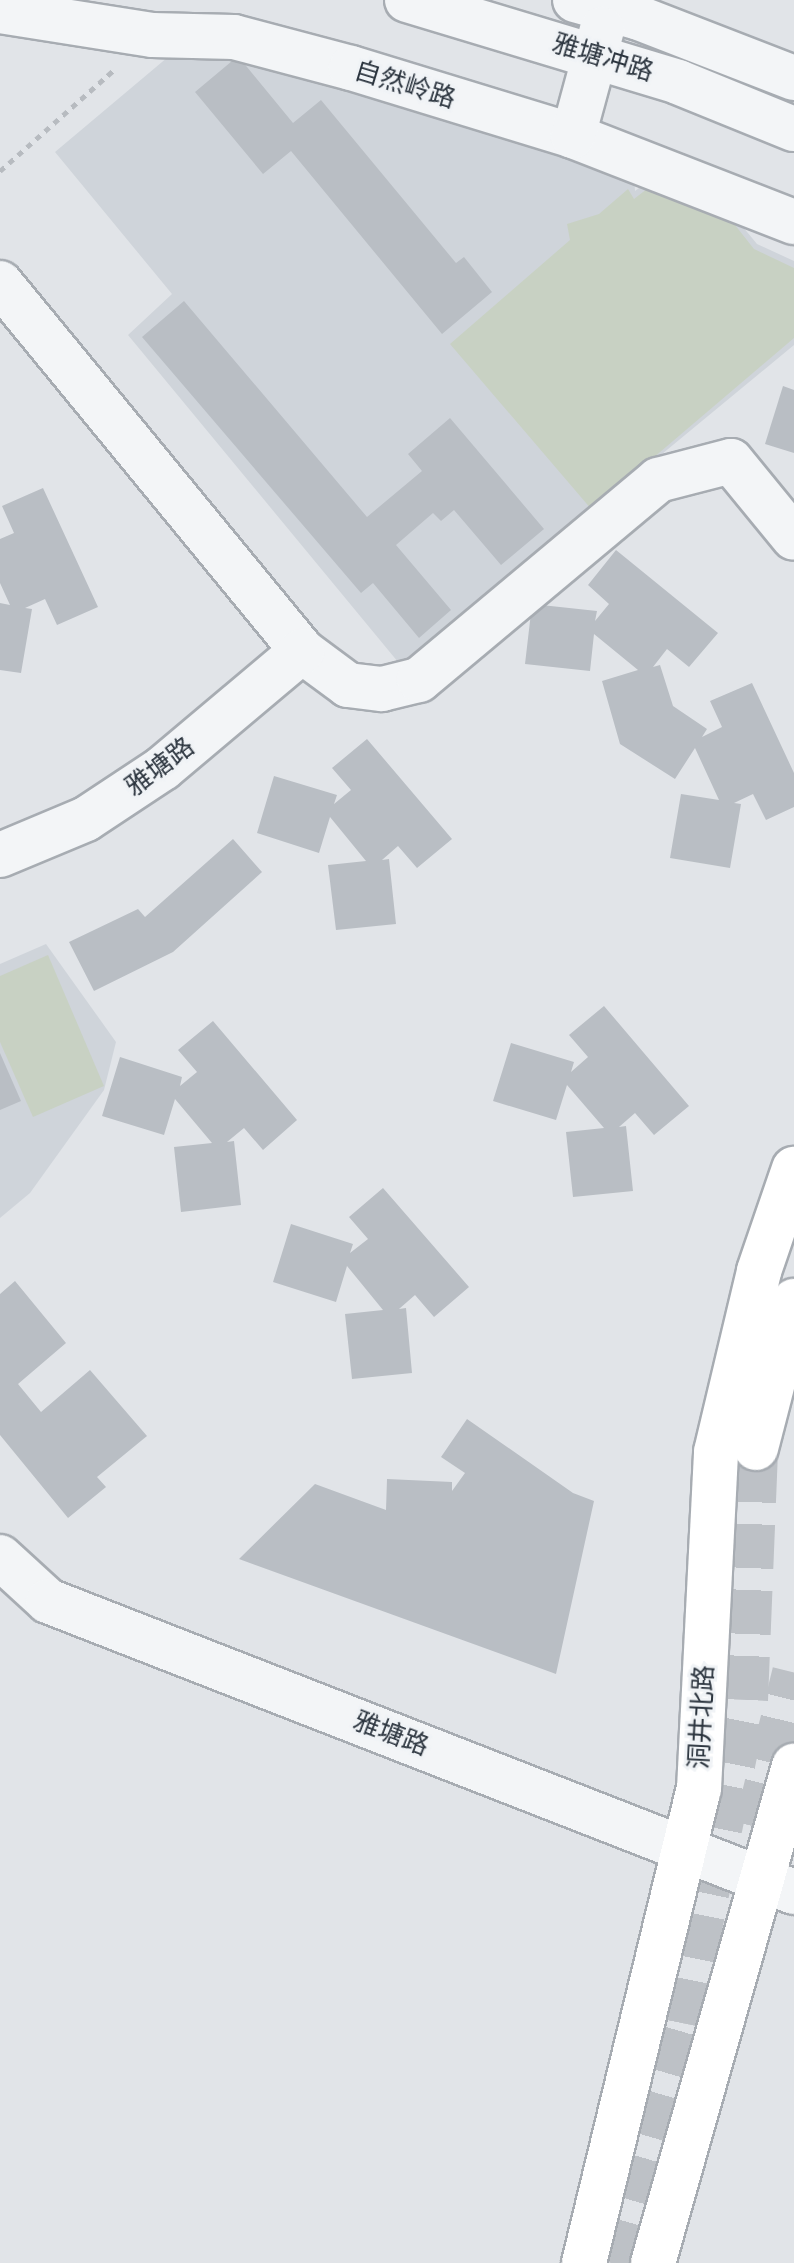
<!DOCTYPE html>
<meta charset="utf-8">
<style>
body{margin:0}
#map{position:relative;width:794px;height:2263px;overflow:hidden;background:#e1e4e8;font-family:Rubik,"Noto Sans SC",sans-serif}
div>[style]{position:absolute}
.built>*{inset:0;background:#cfd4da}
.green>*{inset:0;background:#c8d1c3}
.building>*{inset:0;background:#b9bec4}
.major-tunnel>*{height:44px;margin-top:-22px;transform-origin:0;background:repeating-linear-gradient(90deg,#bdc1c6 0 44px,transparent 0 66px)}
.path>*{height:5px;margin-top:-2.5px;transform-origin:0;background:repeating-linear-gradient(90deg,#b7bbc0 0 6px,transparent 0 12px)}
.roads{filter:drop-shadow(2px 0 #a7acb2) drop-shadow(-2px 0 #a7acb2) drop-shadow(0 2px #a7acb2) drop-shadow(0 -2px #a7acb2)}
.minor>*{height:44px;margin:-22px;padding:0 22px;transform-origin:22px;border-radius:22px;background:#f3f5f7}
.major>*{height:44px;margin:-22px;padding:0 22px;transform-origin:22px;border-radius:22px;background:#fff}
span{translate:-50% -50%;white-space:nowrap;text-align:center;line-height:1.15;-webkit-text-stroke:6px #f0f3f6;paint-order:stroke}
.street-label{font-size:26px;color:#2b343e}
</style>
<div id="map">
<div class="built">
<div style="clip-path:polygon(187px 41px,634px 176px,635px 191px,651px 179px,738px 221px,757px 244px,794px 261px,794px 345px,403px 668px,128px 335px,172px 294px,55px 152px)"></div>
<div style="clip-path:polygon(46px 944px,116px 1042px,104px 1090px,30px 1193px,0 1218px,0 964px)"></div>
</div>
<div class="green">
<div style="clip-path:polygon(652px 185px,735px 225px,754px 249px,794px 268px,794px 338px,592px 510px,450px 344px,570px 240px,567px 224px,599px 214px,628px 189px,634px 199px)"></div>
<div style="clip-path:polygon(48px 955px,104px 1086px,33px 1117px,0 1042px,0 976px)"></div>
</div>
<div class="building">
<div style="clip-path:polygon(238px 56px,293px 123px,321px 100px,456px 263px,464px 257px,492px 292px,442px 334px,291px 151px,263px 174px,195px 92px)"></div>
<div style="clip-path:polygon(184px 301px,367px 517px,422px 471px,408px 454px,450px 418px,544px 529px,501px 565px,454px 510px,441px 521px,433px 513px,396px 545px,451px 610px,419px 638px,373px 583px,361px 593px,142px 337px)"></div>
<div style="clip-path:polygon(783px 386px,794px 390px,794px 453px,765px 444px)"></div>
<div style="clip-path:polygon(43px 488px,98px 607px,57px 625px,45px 599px,25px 608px,32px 609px,21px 673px,0 670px,0 603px,10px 605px,0 583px,0 539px,14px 533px,2px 506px)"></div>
<div style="clip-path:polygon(616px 550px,718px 633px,689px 667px,667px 649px,653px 667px,660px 665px,673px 706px,707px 729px,702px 737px,722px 727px,710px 701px,752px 683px,794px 773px,794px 807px,766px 820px,753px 794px,734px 803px,741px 804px,730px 868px,670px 858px,681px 794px,719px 800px,695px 748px,675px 779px,620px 744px,602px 681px,638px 670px,594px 634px,590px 671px,525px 664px,532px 604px,597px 611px,595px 621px,609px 604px,588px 585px)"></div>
<div style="clip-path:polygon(367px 739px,452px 839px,417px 868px,398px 846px,382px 860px,389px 859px,396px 924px,336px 930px,328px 865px,366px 861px,330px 817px,319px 853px,257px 833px,274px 776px,337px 795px,334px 804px,351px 790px,332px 768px)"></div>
<div style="clip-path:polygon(233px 839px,262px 872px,173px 952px,94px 991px,69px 942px,138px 909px,145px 917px)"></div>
<div style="clip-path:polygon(604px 1006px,689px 1106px,654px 1135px,635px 1113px,619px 1127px,626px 1126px,633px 1191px,573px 1197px,566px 1132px,604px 1128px,567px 1085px,556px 1120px,493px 1101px,511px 1043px,574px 1062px,571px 1072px,588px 1057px,569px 1035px)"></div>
<div style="clip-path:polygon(213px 1021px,297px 1120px,263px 1150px,244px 1128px,227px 1142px,234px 1141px,241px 1205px,181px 1212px,174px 1147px,212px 1143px,175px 1099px,164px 1135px,102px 1116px,120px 1057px,182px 1077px,180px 1086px,197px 1072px,178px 1050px)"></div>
<div style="clip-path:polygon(0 1053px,21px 1101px,0 1110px)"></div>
<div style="clip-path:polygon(383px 1188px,469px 1287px,434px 1317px,415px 1295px,399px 1309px,406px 1308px,412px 1373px,352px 1379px,345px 1314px,383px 1310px,347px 1266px,336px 1302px,273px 1282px,291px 1224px,353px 1244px,350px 1253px,368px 1239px,349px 1217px)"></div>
<div style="clip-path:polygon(15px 1281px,66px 1343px,18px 1384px,41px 1412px,90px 1370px,147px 1436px,97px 1477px,106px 1487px,68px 1518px,0 1435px,0 1294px)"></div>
<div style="clip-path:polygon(467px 1419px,573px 1493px,594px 1501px,556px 1674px,239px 1559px,315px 1484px,386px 1510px,387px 1479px,452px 1482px,452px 1491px,465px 1473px,441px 1457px)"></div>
</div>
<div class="major-tunnel">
<div style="left:756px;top:1827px;width:159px;rotate:-76.1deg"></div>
<div style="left:611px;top:2263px;width:250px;rotate:-73.7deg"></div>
<div style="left:681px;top:2023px;width:329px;rotate:-78.6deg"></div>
<div style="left:746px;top:1700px;width:252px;rotate:-87.7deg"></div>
</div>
<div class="path">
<div style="left:0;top:171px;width:155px;rotate:-41.6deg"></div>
</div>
<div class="roads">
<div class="minor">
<div style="left:407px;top:0;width:283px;rotate:16.8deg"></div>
<div style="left:678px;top:82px;width:125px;rotate:22.1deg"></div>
<div style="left:575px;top:0;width:66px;rotate:15.7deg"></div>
<div style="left:639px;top:18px;width:166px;rotate:21.2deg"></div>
<div style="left:0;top:11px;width:154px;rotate:9deg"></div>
<div style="left:152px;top:35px;width:82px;rotate:1.4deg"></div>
<div style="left:234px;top:37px;width:121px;rotate:14.8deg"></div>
<div style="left:351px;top:68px;width:232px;rotate:17deg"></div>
<div style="left:573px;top:136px;width:237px;rotate:21.3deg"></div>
<div style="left:573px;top:136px;width:111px;rotate:-74.8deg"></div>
<div style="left:0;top:283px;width:476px;rotate:50.6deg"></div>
<div style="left:302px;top:651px;width:57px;rotate:36.5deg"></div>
<div style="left:348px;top:685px;width:34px;rotate:7deg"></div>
<div style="left:382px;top:689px;width:38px;rotate:-14deg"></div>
<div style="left:419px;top:680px;width:312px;rotate:-39.9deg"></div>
<div style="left:658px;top:480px;width:75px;rotate:-14.6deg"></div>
<div style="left:731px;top:461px;width:99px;rotate:50.7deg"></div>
<div style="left:0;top:855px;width:93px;rotate:-22.7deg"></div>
<div style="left:86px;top:819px;width:92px;rotate:-33.5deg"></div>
<div style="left:163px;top:768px;width:182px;rotate:-40.1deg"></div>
<div style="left:0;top:1557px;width:65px;rotate:42.5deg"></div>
<div style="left:48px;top:1601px;width:801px;rotate:21.31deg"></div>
</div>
<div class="major">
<div style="left:756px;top:1448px;width:152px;rotate:-75.5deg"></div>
<div style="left:584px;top:2263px;width:488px;rotate:-76.4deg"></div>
<div style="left:699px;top:1789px;width:337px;rotate:-87.1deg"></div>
<div style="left:716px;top:1452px;width:186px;rotate:-76.6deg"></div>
<div style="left:759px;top:1271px;width:108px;rotate:-71.1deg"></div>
<div style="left:653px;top:2263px;width:517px;rotate:-74.16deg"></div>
</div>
</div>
<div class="street-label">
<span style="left:603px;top:58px;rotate:17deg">雅塘冲路</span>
<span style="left:405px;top:85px;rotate:17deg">自然岭路</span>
<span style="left:160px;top:767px;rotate:-37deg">雅塘路</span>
<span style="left:702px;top:1717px;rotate:-87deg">洞井北路</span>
<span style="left:391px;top:1734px;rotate:21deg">雅塘路</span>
</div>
</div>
